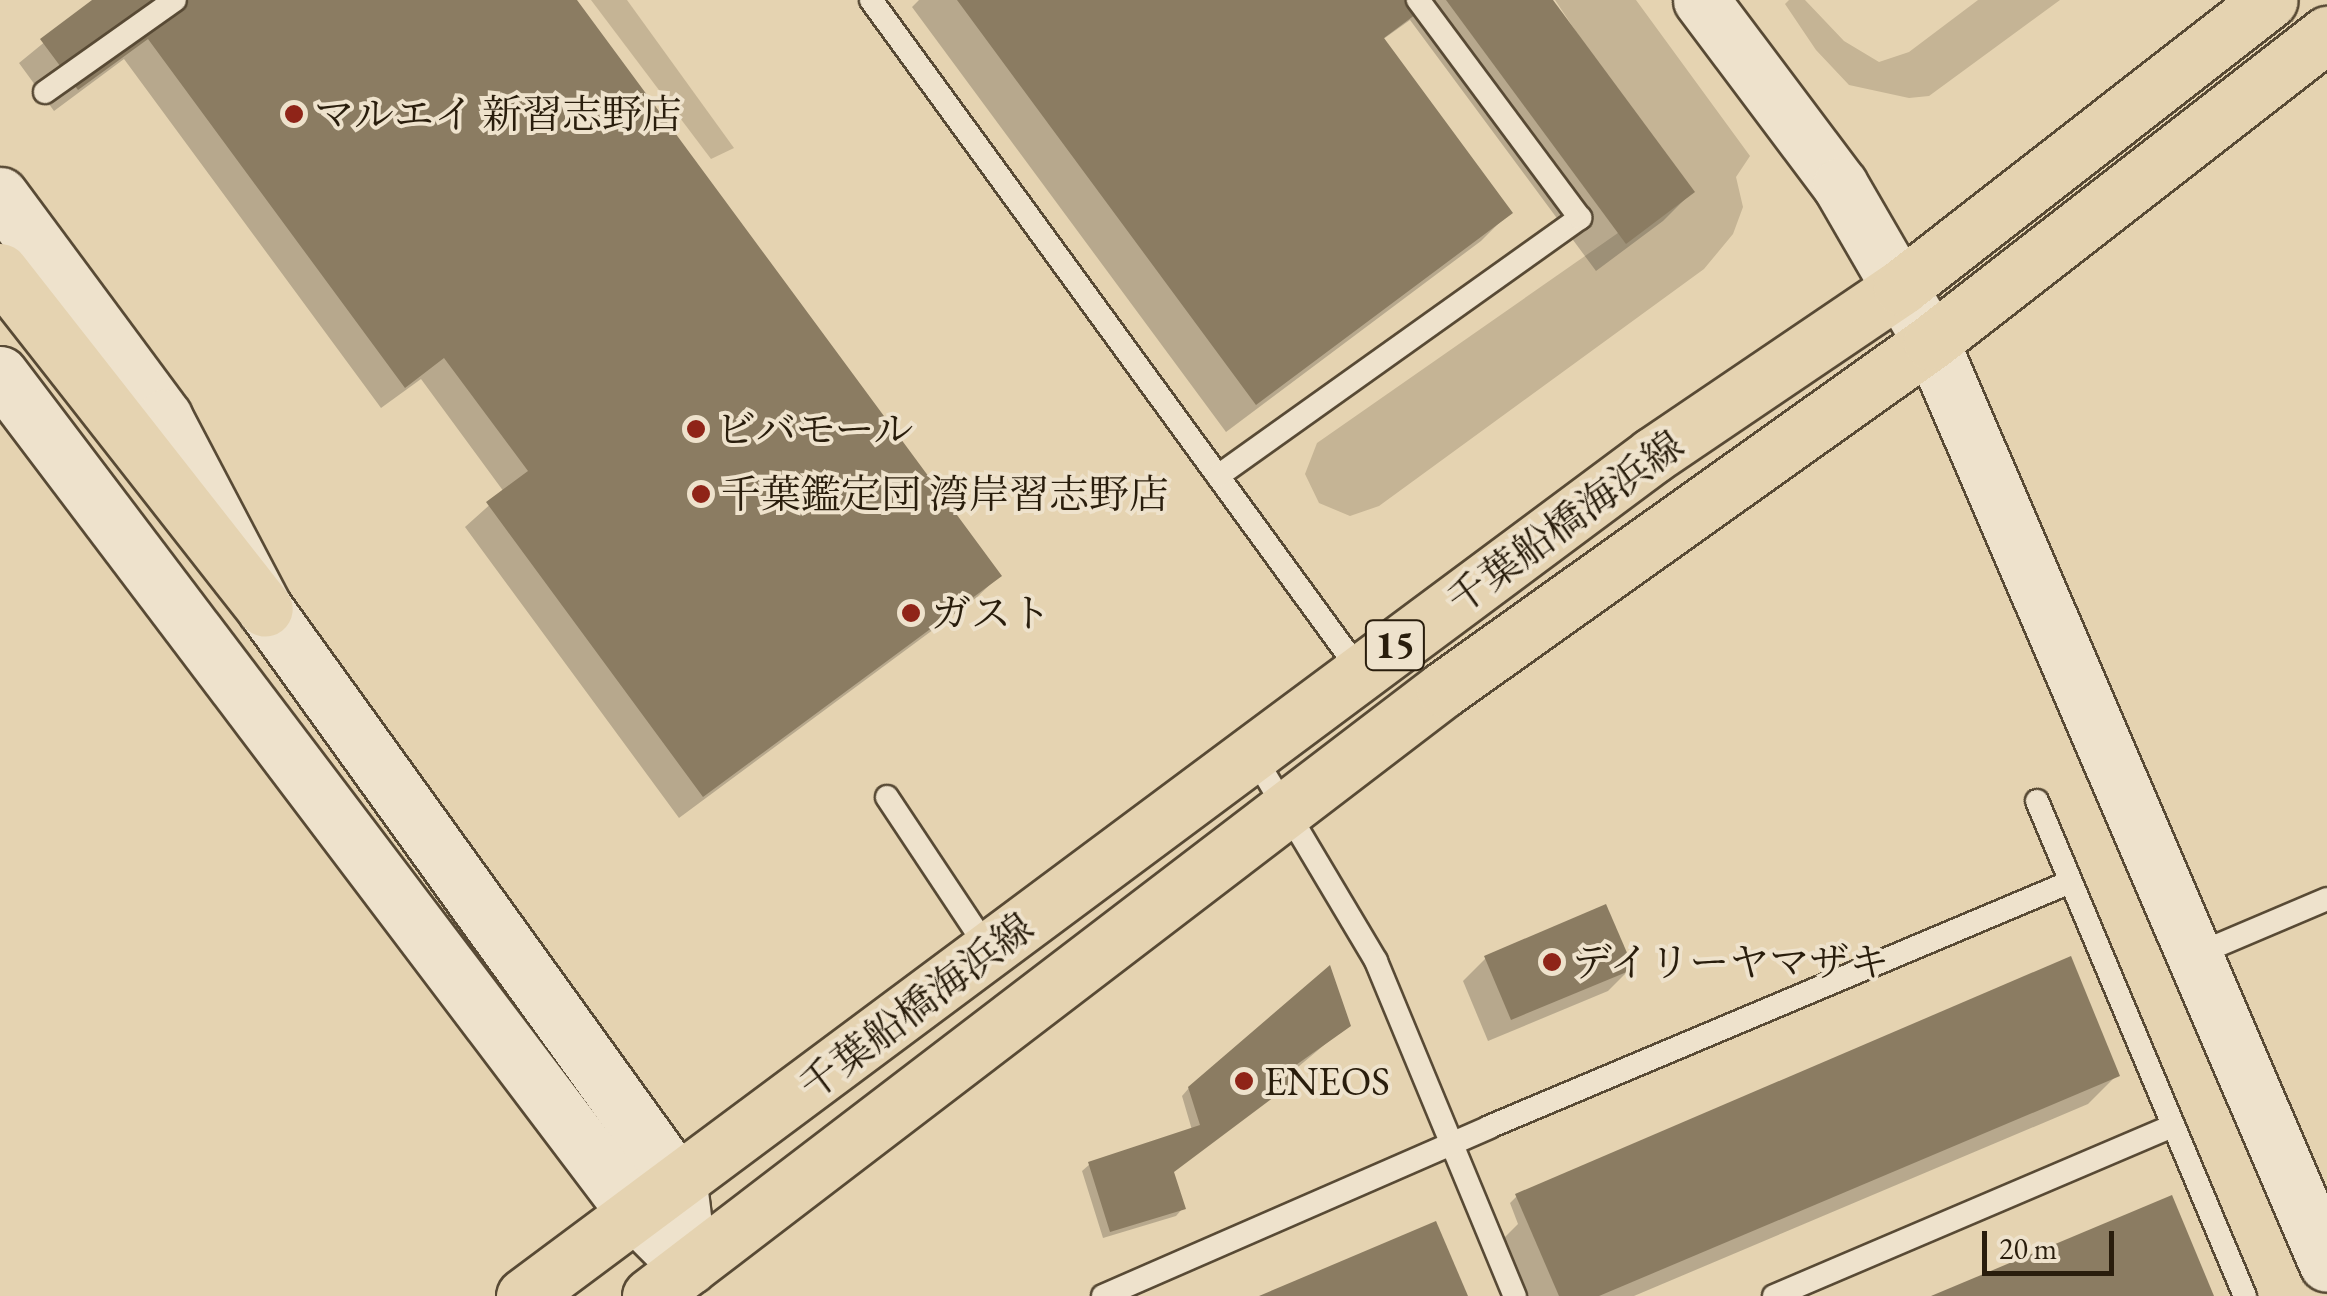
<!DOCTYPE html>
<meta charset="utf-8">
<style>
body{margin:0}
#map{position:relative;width:2327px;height:1296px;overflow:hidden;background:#e5d3b1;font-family:"EB Garamond","Noto Serif JP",serif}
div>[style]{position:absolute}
.green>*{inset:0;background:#c5b495}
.shadow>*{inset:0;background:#0003}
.building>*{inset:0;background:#8b7c62}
.roads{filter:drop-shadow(2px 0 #584a35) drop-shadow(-2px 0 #584a35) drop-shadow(0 2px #584a35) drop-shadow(0 -2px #584a35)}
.service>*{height:22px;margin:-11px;padding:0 11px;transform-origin:11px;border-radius:11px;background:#eee2cc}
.tertiary>*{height:55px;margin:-27.5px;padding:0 27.5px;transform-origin:27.5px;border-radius:27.5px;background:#eee2cc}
.primary>*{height:55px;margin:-27.5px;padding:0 27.5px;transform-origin:27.5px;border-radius:27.5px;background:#e5d3b1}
.motorway>*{height:55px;margin:-27.5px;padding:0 27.5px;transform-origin:27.5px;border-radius:27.5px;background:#e5d3b1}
.dots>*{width:28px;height:28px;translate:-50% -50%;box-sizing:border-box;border:5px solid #eee2cc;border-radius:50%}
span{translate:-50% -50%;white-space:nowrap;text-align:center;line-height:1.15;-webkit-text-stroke:8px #eee2cc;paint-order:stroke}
.shield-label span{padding:2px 8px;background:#eee2cc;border:2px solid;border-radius:8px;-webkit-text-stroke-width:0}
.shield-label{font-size:38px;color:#291d0c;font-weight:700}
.poi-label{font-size:40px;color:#291d0c}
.left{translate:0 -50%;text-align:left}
.street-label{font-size:40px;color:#291d0c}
.scale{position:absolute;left:1982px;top:1231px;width:132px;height:45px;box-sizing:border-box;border:5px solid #291d0c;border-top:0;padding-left:12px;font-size:30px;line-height:35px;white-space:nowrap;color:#291d0c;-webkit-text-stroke:8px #eee2cc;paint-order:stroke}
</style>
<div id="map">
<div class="green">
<div style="clip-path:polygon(591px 0,627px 0,734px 148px,711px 159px)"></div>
<div style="clip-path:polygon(1555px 0,1636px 0,1750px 156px,1736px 177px,1743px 207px,1733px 234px,1704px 269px,1379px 506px,1350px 516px,1319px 503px,1305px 474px,1317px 443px,1681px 189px)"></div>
<div style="clip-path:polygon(1789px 0,1805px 0,1844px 41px,1879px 62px,1909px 52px,1978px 0,2060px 0,1929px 96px,1909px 98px,1849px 85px,1816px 50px,1785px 4px)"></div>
</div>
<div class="shadow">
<div style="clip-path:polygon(96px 0,574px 0,999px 576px,976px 598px,679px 818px,465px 527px,504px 492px,421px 379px,381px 408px,124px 59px,54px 111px,19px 63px)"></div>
<div style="clip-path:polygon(919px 0,1550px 0,1692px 192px,1663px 221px,1596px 271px,1410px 20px,1382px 40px,1510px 212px,1481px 241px,1226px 432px,912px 7px)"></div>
<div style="clip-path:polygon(1486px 958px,1631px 968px,1608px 991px,1488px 1041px,1463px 981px)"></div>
<div style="clip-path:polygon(1348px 1025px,1172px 1173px,1183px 1208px,1176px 1216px,1103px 1238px,1082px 1171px,1090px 1164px,1192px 1130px,1182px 1096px,1189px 1088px)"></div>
<div style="clip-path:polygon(2117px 1075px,2088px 1104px,1634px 1296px,1518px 1296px,1496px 1246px,1518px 1224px,1510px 1203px,1517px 1196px)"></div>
</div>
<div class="building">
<div style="clip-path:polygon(92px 0,577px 0,1002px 576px,703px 797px,486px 502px,528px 471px,444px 358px,405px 388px,148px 39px,78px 90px,40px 39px)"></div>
<div style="clip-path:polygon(957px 0,1435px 0,1384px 38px,1513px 213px,1256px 405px)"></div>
<div style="clip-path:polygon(1446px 0,1553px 0,1695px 192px,1626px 244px)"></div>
<div style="clip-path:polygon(1606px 904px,1634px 969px,1511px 1020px,1484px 956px)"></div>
<div style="clip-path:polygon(2071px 956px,2120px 1076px,1599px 1296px,1559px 1296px,1515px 1194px)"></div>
<div style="clip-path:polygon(1330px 965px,1351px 1026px,1296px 1065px,1302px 1076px,1174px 1172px,1186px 1209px,1110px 1232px,1088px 1162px,1200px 1125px,1188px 1087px)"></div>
<div style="clip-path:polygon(2172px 1195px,2214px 1296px,1931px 1296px)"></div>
<div style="clip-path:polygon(1436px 1221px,1468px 1296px,1259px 1296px)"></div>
</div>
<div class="roads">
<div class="service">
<div style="left:871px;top:0;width:830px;rotate:53.92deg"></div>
<div style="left:45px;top:92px;width:159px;rotate:-35.3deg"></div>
<div style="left:1218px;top:476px;width:445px;rotate:-35.5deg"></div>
<div style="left:1580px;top:218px;width:272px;rotate:-126.6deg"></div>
<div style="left:1251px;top:751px;width:244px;rotate:59.2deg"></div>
<div style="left:1376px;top:961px;width:363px;rotate:67.5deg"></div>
<div style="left:887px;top:797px;width:186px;rotate:56.4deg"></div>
<div style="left:2037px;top:801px;width:537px;rotate:67.21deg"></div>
<div style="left:2195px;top:955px;width:143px;rotate:-23deg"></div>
<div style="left:1103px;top:1296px;width:421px;rotate:-23.6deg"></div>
<div style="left:1489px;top:1127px;width:631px;rotate:-22.86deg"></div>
<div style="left:1774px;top:1296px;width:434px;rotate:-23.1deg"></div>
</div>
<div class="tertiary">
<div style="left:1701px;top:0;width:231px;rotate:53.1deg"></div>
<div style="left:1840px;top:185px;width:181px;rotate:59.9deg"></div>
<div style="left:1931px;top:342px;width:1003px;rotate:66.76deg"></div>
<div style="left:0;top:195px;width:276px;rotate:53.5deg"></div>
<div style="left:164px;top:417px;width:217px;rotate:62.3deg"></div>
<div style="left:265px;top:609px;width:709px;rotate:54.25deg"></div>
<div style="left:679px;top:1184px;width:83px;rotate:83deg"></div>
<div style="left:0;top:374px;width:1054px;rotate:52.87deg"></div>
<div style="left:636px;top:1214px;width:44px;rotate:45deg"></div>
</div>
<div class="primary">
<div style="left:524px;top:1296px;width:1408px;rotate:-36.68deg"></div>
<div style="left:1653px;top:455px;width:300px;rotate:-34.1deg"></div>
<div style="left:1901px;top:287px;width:467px;rotate:-37.9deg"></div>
<div style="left:650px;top:1296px;width:999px;rotate:-37.4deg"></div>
<div style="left:1444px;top:689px;width:598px;rotate:-35.47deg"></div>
<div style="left:1931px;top:342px;width:502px;rotate:-37.87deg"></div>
</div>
<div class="motorway">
<div style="left:0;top:271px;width:429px;rotate:51.9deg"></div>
</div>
</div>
<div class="dots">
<div style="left:294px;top:114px;background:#8f2418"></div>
<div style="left:696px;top:429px;background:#8f2418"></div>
<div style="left:701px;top:494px;background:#8f2418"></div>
<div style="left:911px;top:613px;background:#8f2418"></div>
<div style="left:1552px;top:962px;background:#8f2418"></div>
<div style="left:1244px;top:1081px;background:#8f2418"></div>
</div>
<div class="shield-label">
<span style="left:1395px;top:645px">15</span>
</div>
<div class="poi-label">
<span class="left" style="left:314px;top:114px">マルエイ 新習志野店</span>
<span class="left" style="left:716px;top:429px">ビバモール</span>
<span class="left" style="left:721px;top:494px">千葉鑑定団 湾岸習志野店</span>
<span class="left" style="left:931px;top:613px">ガスト</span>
<span class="left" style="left:1572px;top:962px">デイリーヤマザキ</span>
<span class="left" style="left:1264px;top:1081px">ENEOS</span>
</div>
<div class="street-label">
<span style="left:1565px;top:522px;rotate:-36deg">千葉船橋海浜線</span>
<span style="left:916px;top:1006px;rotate:-37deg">千葉船橋海浜線</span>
</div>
<div class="scale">20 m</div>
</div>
